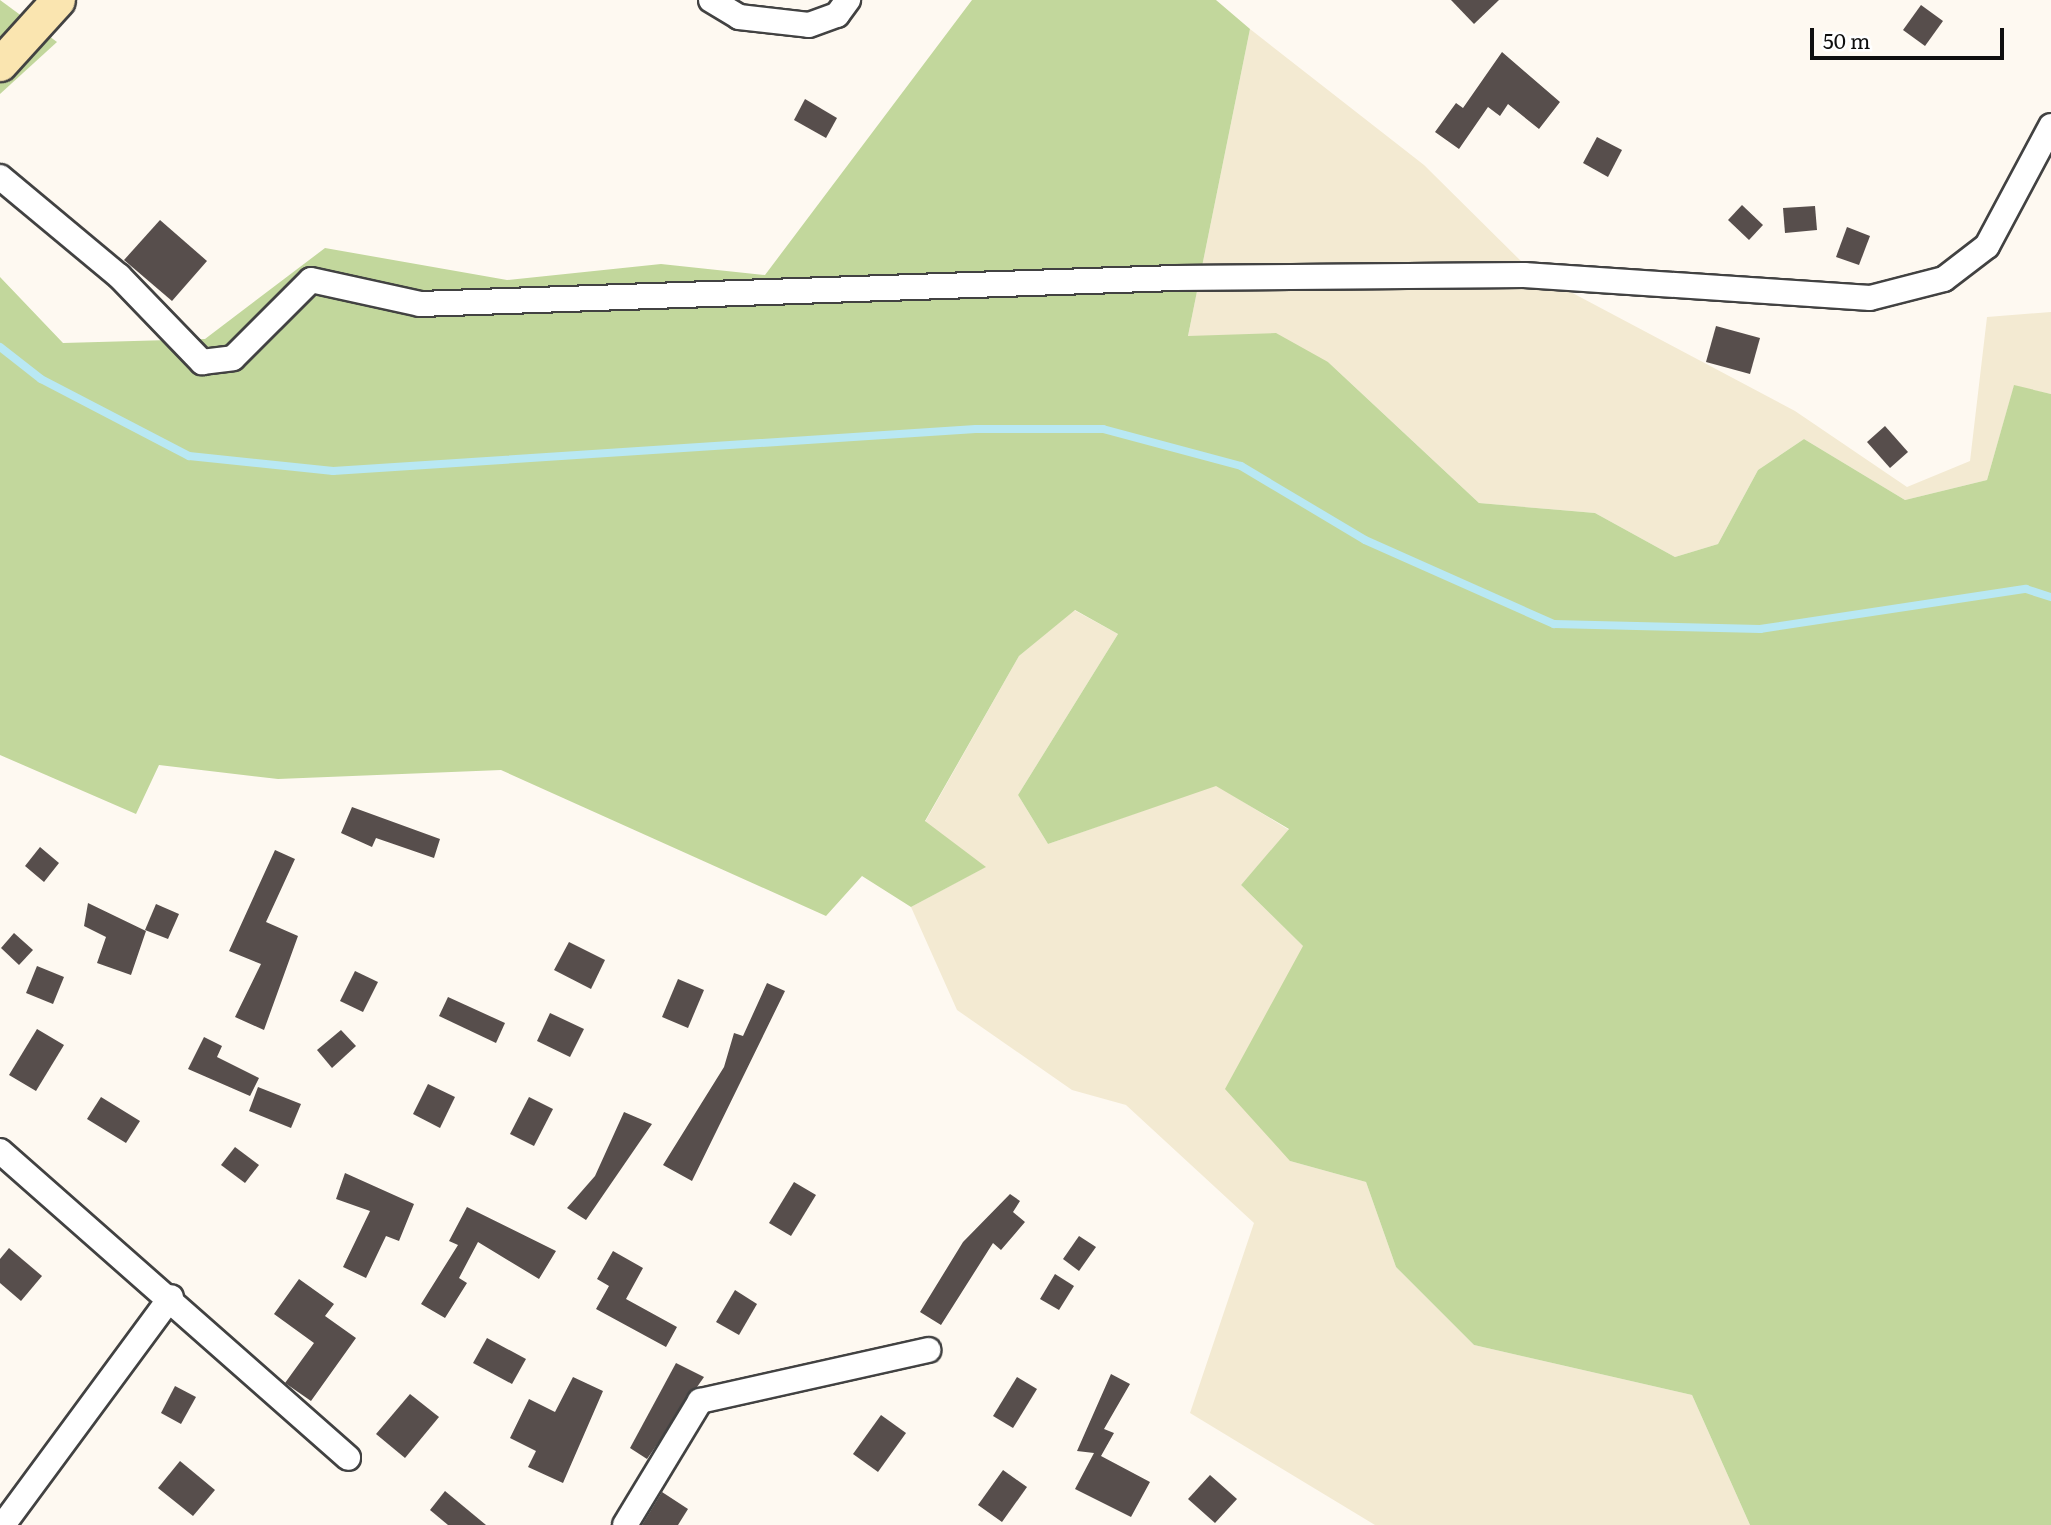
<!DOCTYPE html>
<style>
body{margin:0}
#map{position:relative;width:2051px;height:1525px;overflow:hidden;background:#fef9f1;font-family:Literata,serif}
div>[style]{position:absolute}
.farmland>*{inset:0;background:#f3ead2}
.forest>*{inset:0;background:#c2d79c}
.stream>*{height:8px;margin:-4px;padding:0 4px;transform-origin:4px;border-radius:4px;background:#b9e8f3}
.building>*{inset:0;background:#574e4c}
.roads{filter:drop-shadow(2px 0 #424242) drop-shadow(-2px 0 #424242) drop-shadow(0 2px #424242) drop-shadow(0 -2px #424242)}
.street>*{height:24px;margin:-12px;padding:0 12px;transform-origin:12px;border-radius:12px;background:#fff}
.secondary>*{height:33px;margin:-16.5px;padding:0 16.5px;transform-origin:16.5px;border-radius:16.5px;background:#fae5b0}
span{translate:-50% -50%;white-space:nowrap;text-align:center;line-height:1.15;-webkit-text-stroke:7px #fff;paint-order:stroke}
.scale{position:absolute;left:1810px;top:28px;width:194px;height:32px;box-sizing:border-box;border:4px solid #0f0f0f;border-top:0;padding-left:9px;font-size:21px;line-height:24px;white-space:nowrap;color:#0f0f0f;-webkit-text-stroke:5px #fff;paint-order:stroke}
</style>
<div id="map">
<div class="farmland">
<div style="clip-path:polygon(1250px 29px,1424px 165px,1531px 271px,1795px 411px,1907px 487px,1970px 461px,1987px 317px,2051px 312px,2051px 394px,2014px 386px,1987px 480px,1905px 500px,1804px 439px,1758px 470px,1718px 544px,1675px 557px,1595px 513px,1479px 503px,1328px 362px,1188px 336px)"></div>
<div style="clip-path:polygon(1074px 610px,1118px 634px,1018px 795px,1048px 844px,1216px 785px,1289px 830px,1241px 885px,1303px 946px,1290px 1161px,1366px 1182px,1396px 1267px,1474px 1345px,1692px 1395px,1750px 1525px,1375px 1525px,1190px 1413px,1254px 1223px,1126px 1105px,1072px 1090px,957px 1010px,911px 907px,985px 867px,925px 822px,1019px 656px)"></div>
</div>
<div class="forest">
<div style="clip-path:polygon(0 0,57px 42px,0 94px)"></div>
<div style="clip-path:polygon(972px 0,1216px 0,1250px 29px,1188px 336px,1276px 333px,1328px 362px,1479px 503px,1595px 513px,1675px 557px,1718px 544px,1758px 470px,1804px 439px,1905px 500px,1987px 480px,2014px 385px,2051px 394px,2051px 1525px,1750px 1525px,1692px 1395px,1474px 1345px,1396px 1267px,1366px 1182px,1290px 1161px,1225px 1089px,1303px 946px,1241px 885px,1289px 829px,1216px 786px,1048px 844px,1018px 795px,1118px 634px,1075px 610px,1019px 656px,925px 821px,986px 867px,911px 907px,862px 876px,826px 916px,501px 770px,278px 779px,159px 765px,136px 814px,0 755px,0 277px,63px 343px,205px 339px,325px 248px,507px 280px,661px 264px,765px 275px)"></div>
</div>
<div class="stream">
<div style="left:0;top:347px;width:52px;rotate:38deg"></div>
<div style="left:41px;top:379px;width:167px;rotate:27.5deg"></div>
<div style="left:189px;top:456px;width:145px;rotate:5.9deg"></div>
<div style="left:333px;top:471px;width:644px;rotate:-3.74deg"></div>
<div style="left:976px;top:429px;width:127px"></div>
<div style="left:1103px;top:429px;width:143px;rotate:15deg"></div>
<div style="left:1241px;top:466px;width:144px;rotate:30.8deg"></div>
<div style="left:1365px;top:540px;width:207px;rotate:24deg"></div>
<div style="left:1554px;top:624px;width:206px;rotate:1.4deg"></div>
<div style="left:1760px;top:629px;width:269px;rotate:-8.6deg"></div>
<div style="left:2026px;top:589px;width:26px;rotate:18deg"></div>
</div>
<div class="building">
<div style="clip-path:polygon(1451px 0,1499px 0,1474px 24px)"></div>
<div style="clip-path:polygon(1921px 5px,1943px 21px,1925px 46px,1903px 30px)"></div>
<div style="clip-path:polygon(1502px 52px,1560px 102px,1539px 129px,1508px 104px,1500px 116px,1488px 107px,1459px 149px,1435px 132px,1456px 103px,1463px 108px)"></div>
<div style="clip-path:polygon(805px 99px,837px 118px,826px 138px,794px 120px)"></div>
<div style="clip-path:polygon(1597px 137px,1622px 150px,1608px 177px,1583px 163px)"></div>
<div style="clip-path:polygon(1742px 205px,1763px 225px,1749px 240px,1728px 220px)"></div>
<div style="clip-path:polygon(1815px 206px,1817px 230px,1785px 233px,1783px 208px)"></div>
<div style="clip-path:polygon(160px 220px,207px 261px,172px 301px,124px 260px)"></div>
<div style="clip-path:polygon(1847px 227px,1870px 236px,1859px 265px,1836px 257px)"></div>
<div style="clip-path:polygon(1716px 326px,1760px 338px,1750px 374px,1706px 362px)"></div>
<div style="clip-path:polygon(1885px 426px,1908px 452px,1890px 468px,1867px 442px)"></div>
<div style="clip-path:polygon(352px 807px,440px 839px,434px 858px,376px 838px,372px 847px,341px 833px)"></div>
<div style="clip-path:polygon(40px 847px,59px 863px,44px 882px,25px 866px)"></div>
<div style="clip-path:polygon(275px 850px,295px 859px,266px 922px,298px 936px,264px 1030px,235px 1017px,261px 964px,229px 951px)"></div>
<div style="clip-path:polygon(88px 903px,146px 931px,131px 975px,97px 963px,106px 937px,84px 926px)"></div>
<div style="clip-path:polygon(156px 904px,179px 914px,168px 939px,145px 930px)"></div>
<div style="clip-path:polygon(14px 933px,33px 950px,19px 965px,1px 948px)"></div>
<div style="clip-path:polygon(569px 942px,605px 960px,591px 989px,554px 970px)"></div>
<div style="clip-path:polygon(37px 966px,64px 977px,53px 1004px,26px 993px)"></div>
<div style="clip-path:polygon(355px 971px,378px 982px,363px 1012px,340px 1001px)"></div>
<div style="clip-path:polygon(678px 979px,704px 990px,688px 1028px,662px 1017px)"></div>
<div style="clip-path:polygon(767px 983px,785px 991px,692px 1181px,663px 1165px,724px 1067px,734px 1033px,743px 1036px)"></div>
<div style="clip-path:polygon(448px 997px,505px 1023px,496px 1043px,439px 1016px)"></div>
<div style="clip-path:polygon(550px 1013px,584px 1029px,570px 1057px,537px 1041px)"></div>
<div style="clip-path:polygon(37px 1029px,64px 1045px,36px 1091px,9px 1075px)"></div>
<div style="clip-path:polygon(341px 1030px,356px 1046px,332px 1068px,317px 1050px)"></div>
<div style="clip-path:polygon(204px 1037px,222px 1046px,217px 1057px,259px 1078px,250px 1096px,188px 1069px)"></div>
<div style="clip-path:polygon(428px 1084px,455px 1097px,440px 1128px,413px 1114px)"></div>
<div style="clip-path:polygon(258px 1087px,301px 1104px,291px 1128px,249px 1111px)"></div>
<div style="clip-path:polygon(101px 1097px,140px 1121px,126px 1143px,87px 1119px)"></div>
<div style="clip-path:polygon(529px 1097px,553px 1109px,534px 1146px,510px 1134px)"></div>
<div style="clip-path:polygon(624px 1112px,652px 1124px,586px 1220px,567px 1208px,595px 1176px)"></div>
<div style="clip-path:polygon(235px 1147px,259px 1165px,245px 1183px,221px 1165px)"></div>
<div style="clip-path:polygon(345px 1173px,414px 1204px,399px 1241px,386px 1236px,366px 1278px,343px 1267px,370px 1211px,336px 1199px)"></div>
<div style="clip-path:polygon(794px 1182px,816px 1195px,791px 1236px,769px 1223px)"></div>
<div style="clip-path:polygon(1010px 1194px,1020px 1201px,1013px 1212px,1025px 1222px,1001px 1250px,993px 1243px,941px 1325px,920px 1312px,963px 1242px)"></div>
<div style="clip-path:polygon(467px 1207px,556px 1251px,539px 1279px,478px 1242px,459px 1278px,467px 1283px,445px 1318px,421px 1304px,458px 1245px,449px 1241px)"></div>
<div style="clip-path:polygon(1079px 1236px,1096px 1247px,1079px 1271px,1063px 1259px)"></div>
<div style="clip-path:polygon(9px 1248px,42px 1276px,21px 1301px,0 1283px,0 1259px)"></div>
<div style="clip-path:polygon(613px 1251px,643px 1268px,626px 1299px,677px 1327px,666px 1347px,596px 1309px,609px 1286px,597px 1279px)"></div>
<div style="clip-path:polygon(1055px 1274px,1074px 1286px,1059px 1310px,1040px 1299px)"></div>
<div style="clip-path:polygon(299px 1279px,334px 1304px,325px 1316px,356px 1338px,311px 1401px,285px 1383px,314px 1343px,274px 1314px)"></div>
<div style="clip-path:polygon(735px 1290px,757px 1304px,739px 1335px,716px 1322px)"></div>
<div style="clip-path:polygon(487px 1338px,526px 1359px,512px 1384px,473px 1363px)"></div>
<div style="clip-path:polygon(676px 1363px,704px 1377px,647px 1459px,630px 1448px)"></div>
<div style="clip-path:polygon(1111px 1374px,1130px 1384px,1104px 1429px,1114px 1433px,1101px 1456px,1150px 1482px,1131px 1517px,1075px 1489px,1094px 1453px,1077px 1451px)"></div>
<div style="clip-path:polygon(573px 1377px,603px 1391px,563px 1483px,528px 1467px,536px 1451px,510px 1438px,529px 1399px,555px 1412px)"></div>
<div style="clip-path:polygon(1017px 1377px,1037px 1389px,1013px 1428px,993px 1416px)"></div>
<div style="clip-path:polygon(175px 1386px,196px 1397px,181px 1424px,161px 1413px)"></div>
<div style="clip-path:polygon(410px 1394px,439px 1417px,405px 1458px,376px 1434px)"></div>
<div style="clip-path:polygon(881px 1415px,906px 1433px,878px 1472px,853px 1454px)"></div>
<div style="clip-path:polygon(180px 1461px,215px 1490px,193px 1516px,158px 1488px)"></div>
<div style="clip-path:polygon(1003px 1470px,1027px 1487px,1002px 1522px,978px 1505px)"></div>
<div style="clip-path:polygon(1210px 1475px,1237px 1499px,1215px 1523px,1188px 1499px)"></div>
<div style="clip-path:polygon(445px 1491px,486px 1525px,448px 1525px,430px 1510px)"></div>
<div style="clip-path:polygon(662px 1492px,688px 1509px,678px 1525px,642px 1525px)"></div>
</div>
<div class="roads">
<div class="street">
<div style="left:711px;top:0;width:33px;rotate:31deg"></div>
<div style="left:739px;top:17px;width:70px;rotate:6.5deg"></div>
<div style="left:809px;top:25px;width:30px;rotate:-20deg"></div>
<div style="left:837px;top:15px;width:19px;rotate:-54deg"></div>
<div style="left:0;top:177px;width:155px;rotate:39.8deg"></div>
<div style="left:119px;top:276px;width:120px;rotate:46deg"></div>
<div style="left:202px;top:362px;width:31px;rotate:-7deg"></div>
<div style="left:233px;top:358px;width:110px;rotate:-45deg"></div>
<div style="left:311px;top:280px;width:112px;rotate:12.4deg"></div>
<div style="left:420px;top:304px;width:755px;rotate:-1.97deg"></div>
<div style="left:1175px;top:278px;width:349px;rotate:-0.5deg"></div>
<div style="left:1524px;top:275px;width:347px;rotate:3.8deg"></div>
<div style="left:1870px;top:298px;width:76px;rotate:-14.4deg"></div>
<div style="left:1944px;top:279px;width:54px;rotate:-37.5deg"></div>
<div style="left:1987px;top:246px;width:136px;rotate:-61.9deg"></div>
<div style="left:0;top:1151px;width:464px;rotate:41.4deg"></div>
<div style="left:3px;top:1525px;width:283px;rotate:-53.6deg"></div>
<div style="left:625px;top:1525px;width:145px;rotate:-58.8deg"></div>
<div style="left:700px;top:1401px;width:234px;rotate:-12.6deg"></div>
</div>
<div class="secondary">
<div style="left:0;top:64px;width:86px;rotate:-47.8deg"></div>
</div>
</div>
<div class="scale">50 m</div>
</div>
